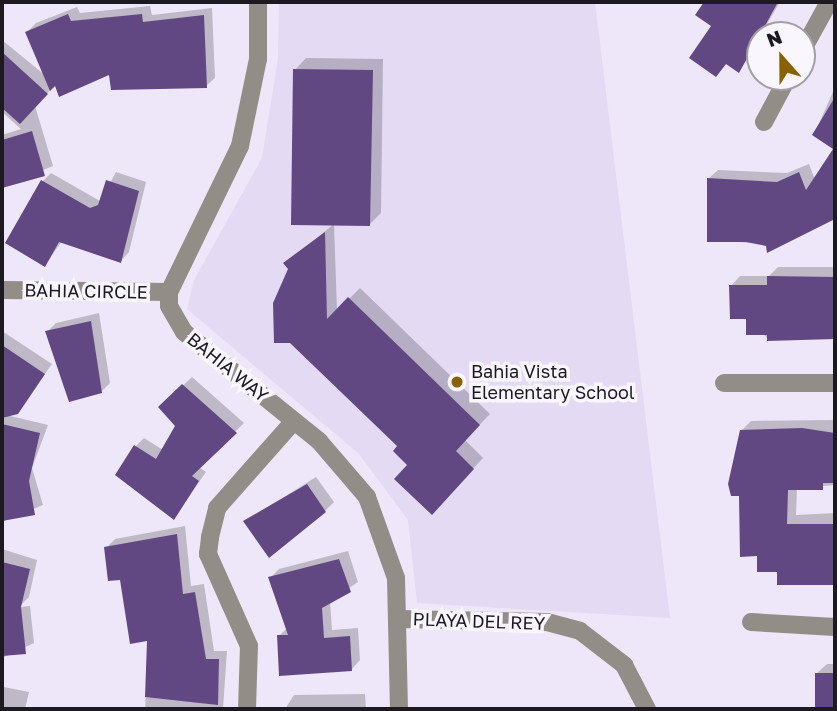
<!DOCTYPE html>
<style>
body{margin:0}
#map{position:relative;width:837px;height:711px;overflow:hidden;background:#eee7f9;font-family:"Golos Text",sans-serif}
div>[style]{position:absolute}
.built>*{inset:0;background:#e4daf3}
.shadow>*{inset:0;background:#0003}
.building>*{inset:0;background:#624883}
.street>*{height:18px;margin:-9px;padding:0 9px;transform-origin:9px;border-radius:9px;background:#928e87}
.dots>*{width:19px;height:19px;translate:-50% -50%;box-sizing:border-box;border:4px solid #f9f6fe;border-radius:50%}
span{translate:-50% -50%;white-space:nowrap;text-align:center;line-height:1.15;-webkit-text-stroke:7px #f9f6fe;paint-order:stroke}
.street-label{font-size:18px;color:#1c1a20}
.poi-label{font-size:18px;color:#1c1a20}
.left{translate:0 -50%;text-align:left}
.frame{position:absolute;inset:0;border:4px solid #1c1a20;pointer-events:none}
.north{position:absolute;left:746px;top:21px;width:70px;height:70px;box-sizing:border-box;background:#f9f6fe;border:2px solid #a19ea5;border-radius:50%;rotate:339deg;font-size:19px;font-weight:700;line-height:28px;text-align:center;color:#1c1a20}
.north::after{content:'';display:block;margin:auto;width:24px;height:32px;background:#886100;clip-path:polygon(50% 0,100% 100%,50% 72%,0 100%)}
</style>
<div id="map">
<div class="built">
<div style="clip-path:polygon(279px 2px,595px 2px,670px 618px,417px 603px,408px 520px,359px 454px,187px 309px,194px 280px,262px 158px,278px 58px)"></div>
</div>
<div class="shadow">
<div style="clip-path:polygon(707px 2px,780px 2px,739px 71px,727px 63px,716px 75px,713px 26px,697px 15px)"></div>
<div style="clip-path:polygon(150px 6px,152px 15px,212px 8px,215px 78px,206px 86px,111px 73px,56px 84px,35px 106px,53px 166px,2px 187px,2px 135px,21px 129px,2px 112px,2px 40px,46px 76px,27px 32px,36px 23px,77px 7px,80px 13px)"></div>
<div style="clip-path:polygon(306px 58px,383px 59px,381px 213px,370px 224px,334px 224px,337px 311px,360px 288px,490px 414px,465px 440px,483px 458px,442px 502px,409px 465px,286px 263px,334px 224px,295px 70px)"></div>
<div style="clip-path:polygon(835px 87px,835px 148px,814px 135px)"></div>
<div style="clip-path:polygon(835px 153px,835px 218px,768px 251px,768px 244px,709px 240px,708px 179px,718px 170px,787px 173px,809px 164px,815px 180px)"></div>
<div style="clip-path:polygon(116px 172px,146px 182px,129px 252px,121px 261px,62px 241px,45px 265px,43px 181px,51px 173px,100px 201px)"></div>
<div style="clip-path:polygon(778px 267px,835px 267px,835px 338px,768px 339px,748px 318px,731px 286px,740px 276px,769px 276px)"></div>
<div style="clip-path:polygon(99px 313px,110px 383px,101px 392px,47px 332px,56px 323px)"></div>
<div style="clip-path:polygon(2px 331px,52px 364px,19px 410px,2px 398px)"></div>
<div style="clip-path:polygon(192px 377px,244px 423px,199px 467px,206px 472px,174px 518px,136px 446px,144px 438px,163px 450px,178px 425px,160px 407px)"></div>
<div style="clip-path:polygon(2px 414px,48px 425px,32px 468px,43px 505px,2px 522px,2px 474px,28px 469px,2px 463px)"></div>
<div style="clip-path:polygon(835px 420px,835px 485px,797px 488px,796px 515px,835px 513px,835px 585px,778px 583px,778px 570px,759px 554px,741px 431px,751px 421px)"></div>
<div style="clip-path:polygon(316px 477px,334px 502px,325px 511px,246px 521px)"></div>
<div style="clip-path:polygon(185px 526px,191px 586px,204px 584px,214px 651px,227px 651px,223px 709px,145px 709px,149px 639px,106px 548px,115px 539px)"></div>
<div style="clip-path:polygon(2px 549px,37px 560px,29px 597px,20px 606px,2px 602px)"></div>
<div style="clip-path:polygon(348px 551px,358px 582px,330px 601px,332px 630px,358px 628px,360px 660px,352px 669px,279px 636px,288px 627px,270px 578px,279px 569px)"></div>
<div style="clip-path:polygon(30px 606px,34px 643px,2px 658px,2px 609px)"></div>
<div style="clip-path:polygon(827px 664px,835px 664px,835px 709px,817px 709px,816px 674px)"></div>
<div style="clip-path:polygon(2px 681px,4px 687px,29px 692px,25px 709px,2px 709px)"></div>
<div style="clip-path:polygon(365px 694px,366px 709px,285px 709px,294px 695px)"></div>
</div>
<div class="building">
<div style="clip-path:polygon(704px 2px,778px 2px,739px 73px,726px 64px,716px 77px,689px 58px,711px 26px,695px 15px)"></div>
<div style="clip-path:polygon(68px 14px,71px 21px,142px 14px,143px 22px,204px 15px,207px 88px,111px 90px,109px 75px,59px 97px,55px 86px,50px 91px,25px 32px)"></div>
<div style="clip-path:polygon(2px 52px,48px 94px,20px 124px,2px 108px)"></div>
<div style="clip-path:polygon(293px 69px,373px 70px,370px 226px,291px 225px)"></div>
<div style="clip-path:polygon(835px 97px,835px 219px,767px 253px,766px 246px,746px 242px,707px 242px,707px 178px,777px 182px,799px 172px,806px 190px,833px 149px,812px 135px)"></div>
<div style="clip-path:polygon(32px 131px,45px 176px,2px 188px,2px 140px)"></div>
<div style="clip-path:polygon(41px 180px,90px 208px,98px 205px,106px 180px,139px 191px,121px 263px,59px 242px,45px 267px,5px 243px)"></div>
<div style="clip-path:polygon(325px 232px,327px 319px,348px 297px,480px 425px,456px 451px,474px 469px,432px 515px,394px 479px,407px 465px,393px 451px,397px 446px,290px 343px,274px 343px,273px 303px,288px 269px,283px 263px)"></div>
<div style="clip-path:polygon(767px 276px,835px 277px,835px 339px,767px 341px,767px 335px,746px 335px,746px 319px,730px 319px,729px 285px,767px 285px)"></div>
<div style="clip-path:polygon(91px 321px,102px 393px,69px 402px,45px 331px)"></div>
<div style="clip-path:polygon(2px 345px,45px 374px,18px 414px,2px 418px)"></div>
<div style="clip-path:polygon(182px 384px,237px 433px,192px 476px,199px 481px,174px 520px,115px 475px,134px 445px,156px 459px,175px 426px,158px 407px)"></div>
<div style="clip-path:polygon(2px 424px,40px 433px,29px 481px,35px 515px,2px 521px)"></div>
<div style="clip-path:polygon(802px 428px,835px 433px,835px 483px,823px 483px,823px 490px,788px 490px,787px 524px,835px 524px,835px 585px,777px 585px,777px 572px,757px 572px,757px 556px,740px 557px,739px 496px,731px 496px,728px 484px,740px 430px)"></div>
<div style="clip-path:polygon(307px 484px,326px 512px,269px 558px,243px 521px)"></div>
<div style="clip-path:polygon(177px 534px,183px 594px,195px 592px,206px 659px,219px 659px,218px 705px,145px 697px,147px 641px,130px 644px,120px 580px,108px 581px,104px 547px)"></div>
<div style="clip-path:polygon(339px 559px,351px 592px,322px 608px,324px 638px,350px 636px,352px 671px,279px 676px,277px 635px,288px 635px,268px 577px)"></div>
<div style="clip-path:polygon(2px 562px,30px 569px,21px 607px,26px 654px,2px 656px)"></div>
<div style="clip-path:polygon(815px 673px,835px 673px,835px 709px,815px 709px)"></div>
</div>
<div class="street">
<div style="left:258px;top:2px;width:57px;rotate:90deg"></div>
<div style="left:258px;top:59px;width:89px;rotate:101.7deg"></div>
<div style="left:240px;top:146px;width:162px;rotate:115.9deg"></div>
<div style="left:169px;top:292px;width:14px;rotate:90deg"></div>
<div style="left:169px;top:306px;width:30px;rotate:60deg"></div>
<div style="left:184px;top:332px;width:174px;rotate:38.9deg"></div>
<div style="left:319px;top:441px;width:74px;rotate:49.4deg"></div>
<div style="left:367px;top:497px;width:86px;rotate:70.3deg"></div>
<div style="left:396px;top:578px;width:131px;rotate:88.7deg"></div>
<div style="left:802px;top:51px;width:56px;rotate:-61.1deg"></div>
<div style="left:764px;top:122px;width:51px;rotate:-61.9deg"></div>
<div style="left:2px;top:290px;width:167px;rotate:0.7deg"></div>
<div style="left:724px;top:383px;width:111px"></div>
<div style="left:398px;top:619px;width:149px;rotate:1.2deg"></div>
<div style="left:547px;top:622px;width:34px;rotate:15deg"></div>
<div style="left:580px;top:631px;width:56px;rotate:37.7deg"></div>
<div style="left:624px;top:665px;width:50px;rotate:62.4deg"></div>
<div style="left:751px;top:622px;width:84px;rotate:3.4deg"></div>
<div style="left:247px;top:709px;width:63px;rotate:-88.2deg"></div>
<div style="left:249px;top:646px;width:101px;rotate:-114deg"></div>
<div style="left:208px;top:554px;width:17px;rotate:-83deg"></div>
<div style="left:210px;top:537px;width:30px;rotate:-76deg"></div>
<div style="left:217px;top:508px;width:116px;rotate:-48.5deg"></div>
</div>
<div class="dots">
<div style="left:457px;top:382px;background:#886100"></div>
</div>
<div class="street-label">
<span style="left:86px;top:291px;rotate:1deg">BAHIA CIRCLE</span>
<span style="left:228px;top:367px;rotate:39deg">BAHIA WAY</span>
<span style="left:479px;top:621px;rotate:2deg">PLAYA DEL REY</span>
</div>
<div class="poi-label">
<span class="left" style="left:471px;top:382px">Bahia Vista<br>Elementary School</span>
</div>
<div class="frame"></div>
<div class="north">N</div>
</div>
